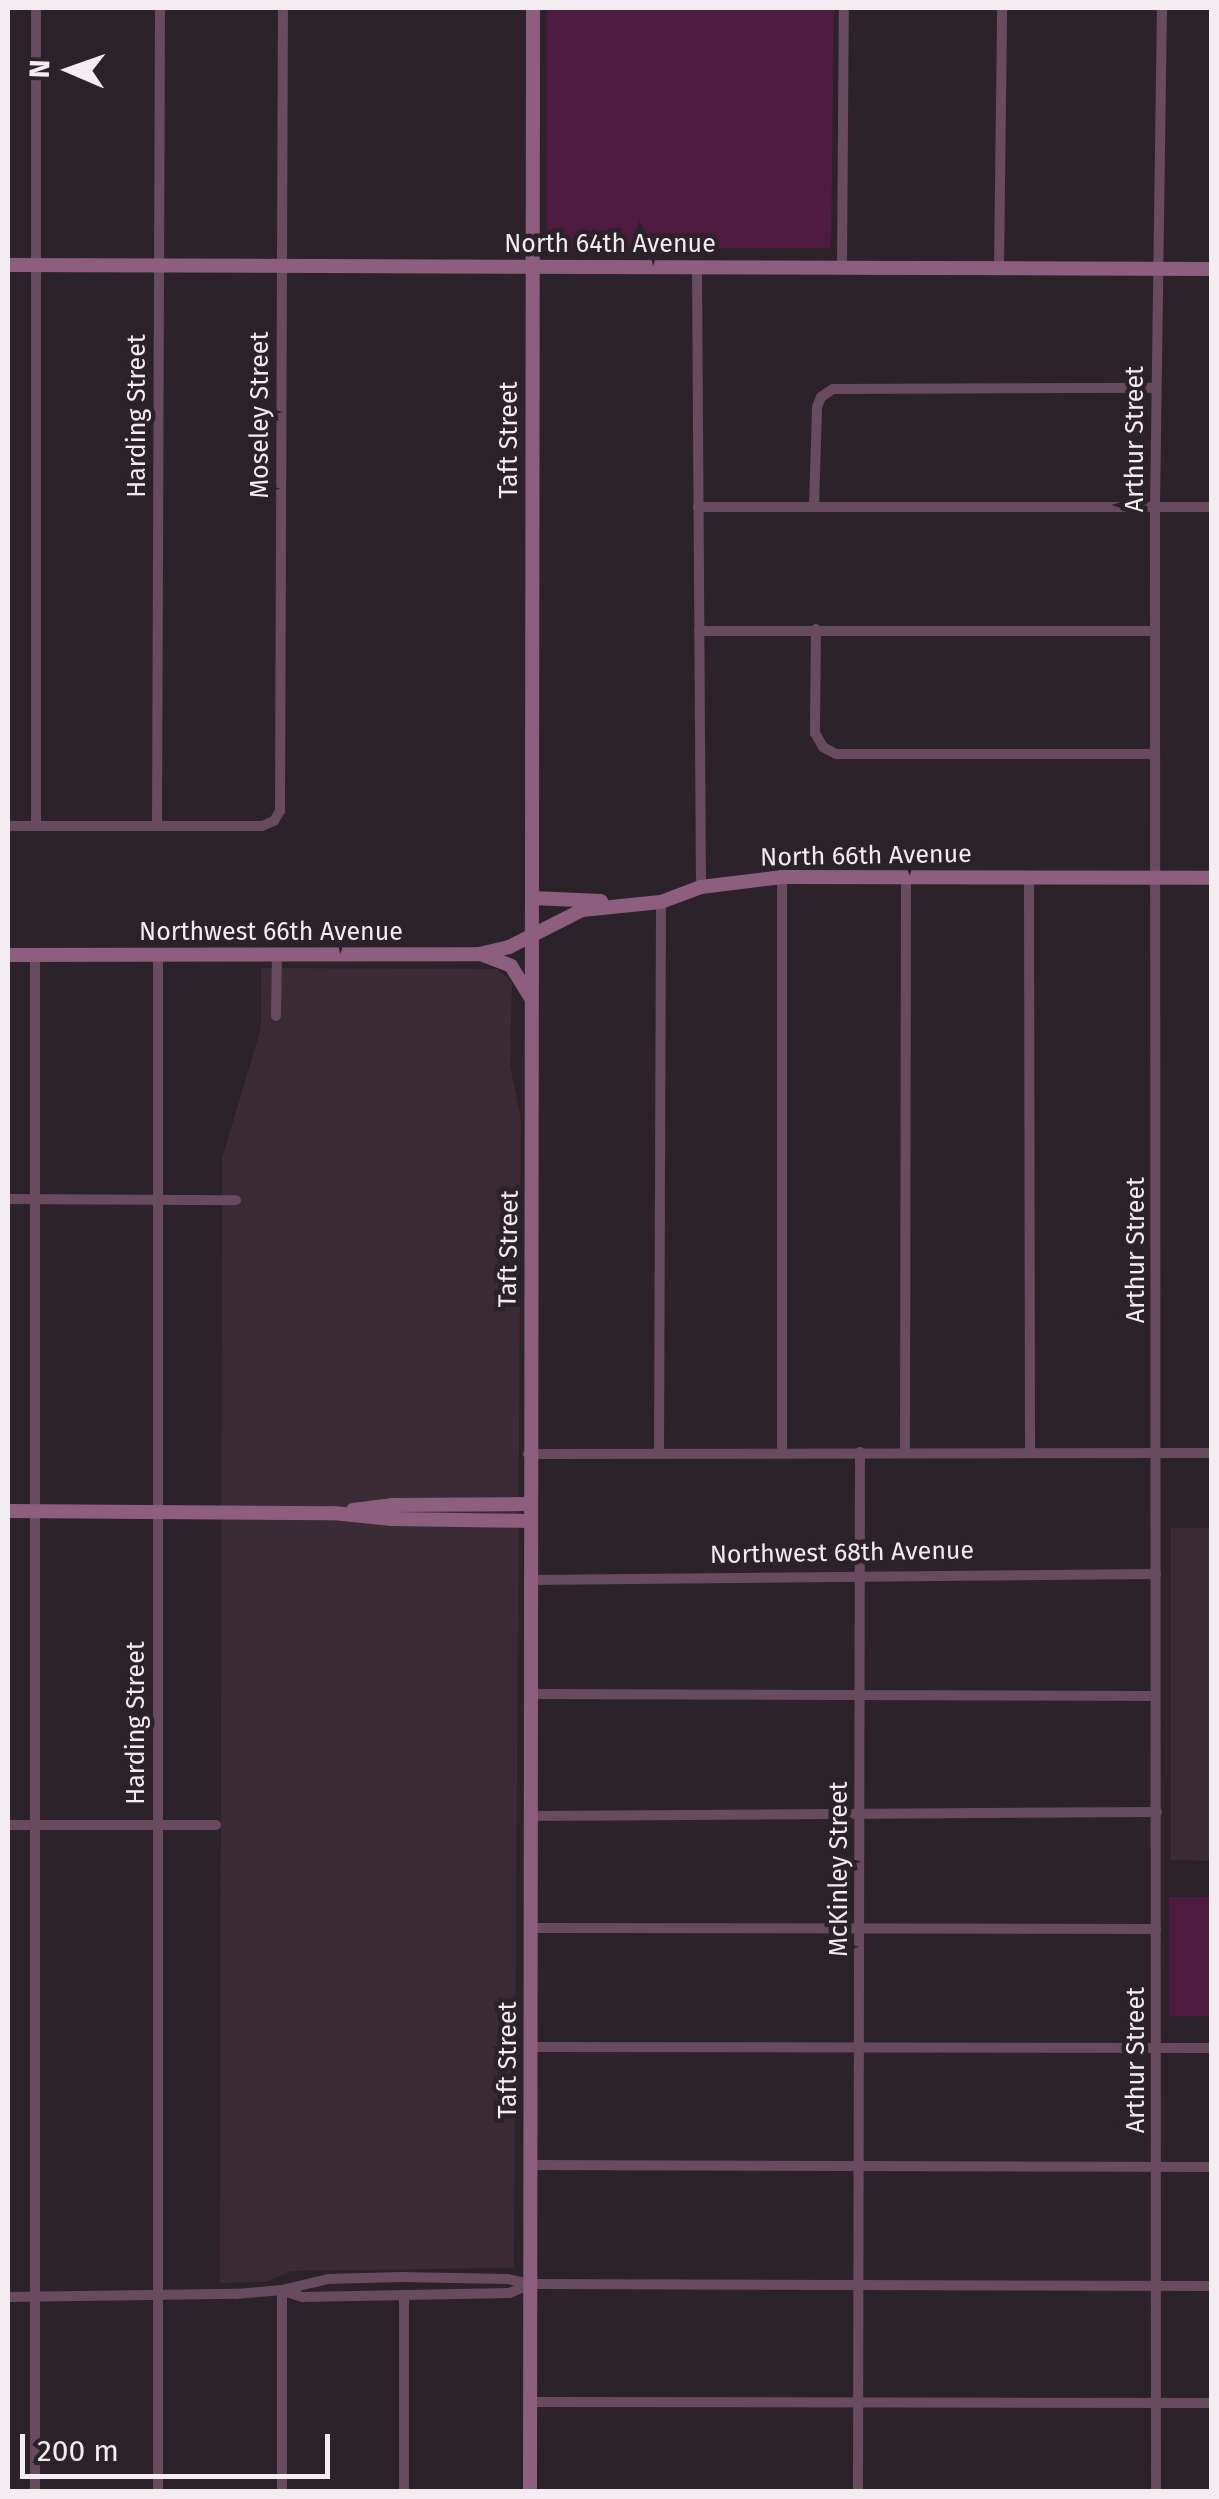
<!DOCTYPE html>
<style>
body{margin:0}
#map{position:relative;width:1219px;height:2499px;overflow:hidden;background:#2c2229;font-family:"Fira Sans",sans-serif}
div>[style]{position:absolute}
.built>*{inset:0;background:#3a2b35}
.green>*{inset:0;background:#4f1b41}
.street>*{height:10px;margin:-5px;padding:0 5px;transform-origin:5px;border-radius:5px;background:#694b5f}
.secondary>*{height:14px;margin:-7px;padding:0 7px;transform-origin:7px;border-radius:7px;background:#8e5e7f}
span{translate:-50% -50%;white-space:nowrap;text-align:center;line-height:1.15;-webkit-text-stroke:9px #2c2229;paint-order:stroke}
.street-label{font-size:25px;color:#f3ecf0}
.frame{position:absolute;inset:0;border:10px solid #f3ecf0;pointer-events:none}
.north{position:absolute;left:20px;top:20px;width:100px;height:100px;-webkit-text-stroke:8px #2c2229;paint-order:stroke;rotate:272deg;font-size:28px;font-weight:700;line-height:40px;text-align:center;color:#f3ecf0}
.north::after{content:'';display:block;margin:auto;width:35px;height:45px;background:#f3ecf0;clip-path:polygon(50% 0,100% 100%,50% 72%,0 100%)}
.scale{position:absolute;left:20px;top:2434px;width:310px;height:45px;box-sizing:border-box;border:5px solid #f3ecf0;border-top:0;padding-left:12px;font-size:30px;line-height:35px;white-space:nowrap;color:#f3ecf0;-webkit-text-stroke:8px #2c2229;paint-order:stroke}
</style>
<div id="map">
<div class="built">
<div style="clip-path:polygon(261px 968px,497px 969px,512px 982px,510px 1065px,521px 1120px,514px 2268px,291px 2271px,266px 2282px,220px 2283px,222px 1158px,261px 1028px)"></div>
<div style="clip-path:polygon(1171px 1528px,1211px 1528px,1211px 1861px,1171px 1860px)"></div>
</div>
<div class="green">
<div style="clip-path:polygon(547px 8px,834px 8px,831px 248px,570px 249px,547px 231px)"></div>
<div style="clip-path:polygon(1169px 1897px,1211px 1897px,1211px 2016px,1169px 2016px)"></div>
</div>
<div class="street">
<div style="left:36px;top:8px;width:818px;rotate:90deg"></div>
<div style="left:842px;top:266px;width:258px;rotate:-89.6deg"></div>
<div style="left:697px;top:267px;width:620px;rotate:89.63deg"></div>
<div style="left:999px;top:267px;width:259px;rotate:-89.3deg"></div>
<div style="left:814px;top:505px;width:98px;rotate:-88.2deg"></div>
<div style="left:817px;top:407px;width:11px;rotate:-68deg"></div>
<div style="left:821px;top:397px;width:14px;rotate:-34deg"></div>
<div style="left:833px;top:389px;width:323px;rotate:-0.2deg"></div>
<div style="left:698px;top:507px;width:514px"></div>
<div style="left:816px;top:629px;width:104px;rotate:90.6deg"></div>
<div style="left:815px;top:733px;width:16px;rotate:60deg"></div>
<div style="left:823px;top:747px;width:15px;rotate:28deg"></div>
<div style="left:836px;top:754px;width:319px"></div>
<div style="left:699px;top:631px;width:456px"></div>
<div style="left:157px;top:825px;width:817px;rotate:-89.79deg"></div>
<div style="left:8px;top:826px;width:254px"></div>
<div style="left:262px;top:826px;width:13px;rotate:-23deg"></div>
<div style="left:274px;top:821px;width:12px;rotate:-59deg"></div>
<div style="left:280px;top:811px;width:803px;rotate:-89.79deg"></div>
<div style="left:782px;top:877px;width:576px;rotate:90deg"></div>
<div style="left:1029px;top:877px;width:575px;rotate:89.9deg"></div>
<div style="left:35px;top:955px;width:1537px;rotate:90deg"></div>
<div style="left:276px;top:1016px;width:61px;rotate:-89.1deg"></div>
<div style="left:8px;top:1199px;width:228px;rotate:0.3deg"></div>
<div style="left:905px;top:1452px;width:576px;rotate:-89.9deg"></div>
<div style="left:659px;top:1453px;width:551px;rotate:-89.79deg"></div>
<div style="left:528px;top:1454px;width:684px;rotate:-0.08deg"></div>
<div style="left:529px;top:1580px;width:627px;rotate:-0.55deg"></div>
<div style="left:530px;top:1694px;width:625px;rotate:0.18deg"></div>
<div style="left:530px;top:1816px;width:627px;rotate:-0.37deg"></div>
<div style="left:8px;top:1825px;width:208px"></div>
<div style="left:530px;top:1928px;width:626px;rotate:0.09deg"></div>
<div style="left:531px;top:2047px;width:681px;rotate:0.08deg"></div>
<div style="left:530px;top:2165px;width:682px;rotate:0.17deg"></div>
<div style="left:282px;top:2290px;width:202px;rotate:90deg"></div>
<div style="left:284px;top:2291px;width:20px;rotate:18deg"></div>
<div style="left:303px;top:2297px;width:206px;rotate:-1.1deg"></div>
<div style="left:509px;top:2293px;width:22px;rotate:-22deg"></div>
<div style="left:404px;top:2295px;width:197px;rotate:90deg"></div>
<div style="left:8px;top:2297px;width:228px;rotate:-0.8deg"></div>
<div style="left:236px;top:2294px;width:46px;rotate:-5deg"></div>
<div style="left:282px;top:2290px;width:47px;rotate:-13.4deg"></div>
<div style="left:328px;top:2279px;width:72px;rotate:-1.6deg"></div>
<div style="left:400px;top:2277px;width:108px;rotate:1.1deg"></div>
<div style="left:508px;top:2279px;width:23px;rotate:13deg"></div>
<div style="left:530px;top:2284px;width:682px;rotate:0.17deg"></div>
<div style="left:530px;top:2402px;width:682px;rotate:0.08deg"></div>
<div style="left:158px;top:2492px;width:1537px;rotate:-90deg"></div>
<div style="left:858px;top:2492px;width:1040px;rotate:-89.89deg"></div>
<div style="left:1156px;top:2492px;width:1985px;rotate:-90.03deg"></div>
<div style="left:1155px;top:507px;width:499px;rotate:-89.2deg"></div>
</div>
<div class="secondary">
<div style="left:8px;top:265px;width:1204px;rotate:0.19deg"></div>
<div style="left:532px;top:898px;width:69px;rotate:2.5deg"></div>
<div style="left:8px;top:955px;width:471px;rotate:-0.1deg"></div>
<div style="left:479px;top:954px;width:31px;rotate:-13deg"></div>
<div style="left:509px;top:947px;width:82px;rotate:-26.9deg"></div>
<div style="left:582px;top:910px;width:79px;rotate:-5.8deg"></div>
<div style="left:661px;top:902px;width:43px;rotate:-20.6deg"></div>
<div style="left:701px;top:887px;width:82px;rotate:-7deg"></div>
<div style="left:782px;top:877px;width:430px;rotate:0.1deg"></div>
<div style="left:483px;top:955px;width:30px;rotate:21deg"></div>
<div style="left:511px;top:966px;width:38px;rotate:58deg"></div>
<div style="left:353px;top:1510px;width:39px;rotate:-7deg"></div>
<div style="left:392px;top:1505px;width:136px;rotate:-0.4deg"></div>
<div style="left:8px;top:1511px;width:325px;rotate:0.4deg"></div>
<div style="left:333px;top:1513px;width:59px;rotate:5.8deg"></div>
<div style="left:392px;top:1519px;width:137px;rotate:0.8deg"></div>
<div style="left:530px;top:2492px;width:2484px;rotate:-89.93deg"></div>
</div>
<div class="street-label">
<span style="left:610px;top:244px">North 64th Avenue</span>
<span style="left:260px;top:415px;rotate:-90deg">Moseley Street</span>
<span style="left:137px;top:416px;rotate:-90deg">Harding Street</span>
<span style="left:1135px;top:439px;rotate:-90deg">Arthur Street</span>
<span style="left:509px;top:440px;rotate:-90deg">Taft Street</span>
<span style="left:866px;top:856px;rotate:-1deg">North 66th Avenue</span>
<span style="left:271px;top:932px">Northwest 66th Avenue</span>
<span style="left:509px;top:1249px;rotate:-89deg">Taft Street</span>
<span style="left:1136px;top:1250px;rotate:-90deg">Arthur Street</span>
<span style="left:842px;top:1553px;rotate:-1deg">Northwest 68th Avenue</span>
<span style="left:136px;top:1723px;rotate:-90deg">Harding Street</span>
<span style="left:839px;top:1869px;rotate:-90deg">McKinley Street</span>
<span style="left:508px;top:2060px;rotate:-90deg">Taft Street</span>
<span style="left:1136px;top:2060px;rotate:-90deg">Arthur Street</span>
</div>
<div class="frame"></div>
<div class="north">N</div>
<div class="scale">200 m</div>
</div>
